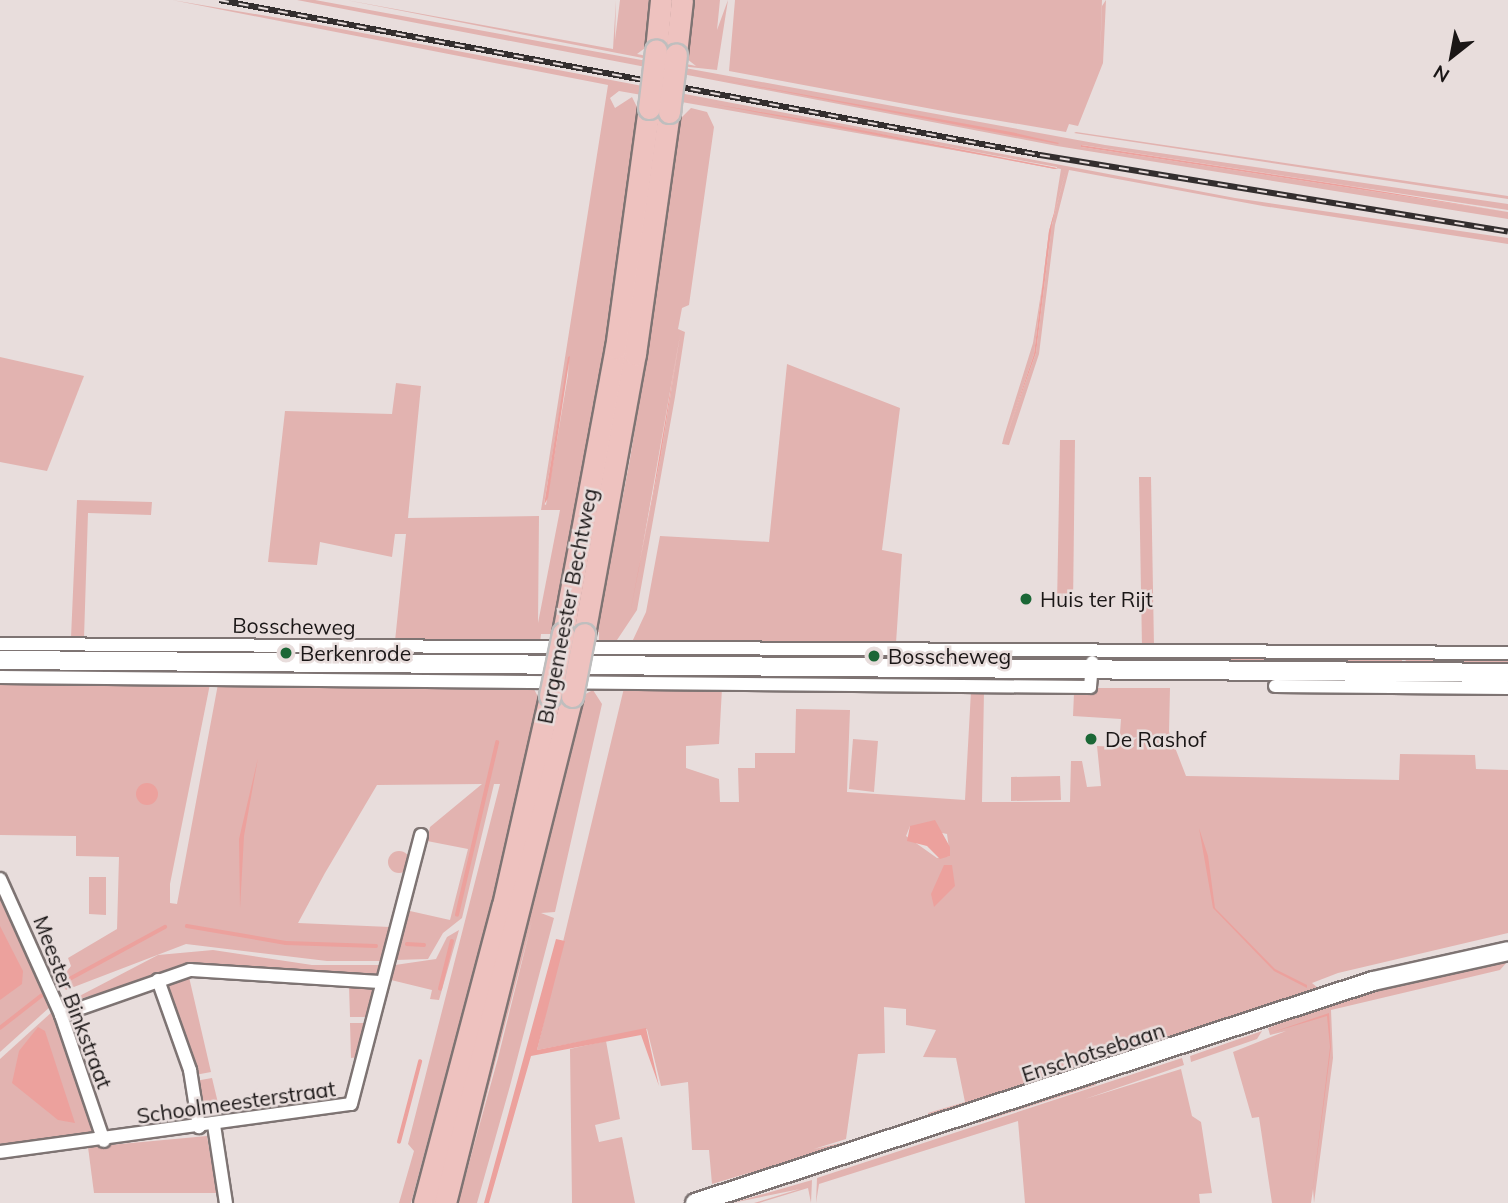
<!DOCTYPE html>
<style>
body{margin:0}
#map{position:relative;width:1508px;height:1203px;overflow:hidden;background:#e8dddc;font-family:Mulish,sans-serif}
div>[style]{position:absolute}
.green>*{inset:0;background:#e2b3b0}
.round{border-radius:50%}
.water>*{inset:0;background:#eca19d}
.stream>*{height:3.5px;margin:-1.75px;padding:0 1.75px;transform-origin:1.75px;border-radius:1.75px;background:#eca19d}
.roads{filter:drop-shadow(2px 0 #7e7473) drop-shadow(-2px 0 #7e7473) drop-shadow(0 2px #7e7473) drop-shadow(0 -2px #7e7473)}
.street>*{height:12px;margin:-6px;padding:0 6px;transform-origin:6px;border-radius:6px;background:#fff}
.secondary>*{height:18px;margin:-9px;padding:0 9px;transform-origin:9px;border-radius:9px;background:#fff}
.primary>*{height:21px;margin:-10.5px;padding:0 10.5px;transform-origin:10.5px;border-radius:10.5px;background:#eec2bf}
.rail>*{height:6px;margin-top:-3px;transform-origin:0;background:repeating-linear-gradient(90deg,#e8dddc 0 10px,#332e2e 0 20px);box-sizing:border-box;border-block:2px solid #332e2e}
.bridges{filter:drop-shadow(2px 0 #bfbebe) drop-shadow(-2px 0 #bfbebe) drop-shadow(0 2px #bfbebe) drop-shadow(0 -2px #bfbebe)}
.primary-bridge>*{height:21px;margin:-10.5px;padding:0 10.5px;transform-origin:10.5px;border-radius:10.5px;background:#eec2bf}
.dots>*{width:19px;height:19px;translate:-50% -50%;box-sizing:border-box;border:4px solid #e8dddc;border-radius:50%}
span{translate:-50% -50%;white-space:nowrap;text-align:center;line-height:1.15;-webkit-text-stroke:5px #e8dddc;paint-order:stroke}
.poi-label{font-size:21px;color:#1a1616}
.left{translate:0 -50%;text-align:left}
.street-label{font-size:21px;color:#1a1616}
.north{position:absolute;left:1417px;top:21px;width:70px;height:70px;-webkit-text-stroke:5px #e8dddc;paint-order:stroke;rotate:211deg;font-size:19px;font-weight:700;line-height:28px;text-align:center;color:#1a1616}
.north::after{content:'';display:block;margin:auto;width:24px;height:32px;background:#1a1616;clip-path:polygon(50% 0,100% 100%,50% 72%,0 100%)}
</style>
<div id="map">
<div class="green">
<div style="clip-path:polygon(evenodd,172px 0,320px 25px,1235px 198px,1508px 238px,1508px 244px,1263px 206px,1069px 170px,1055px 225px,1039px 354px,1009px 445px,1002px 444px,1004px 436px,1033px 343px,1061px 169px,619px 91px,610px 98px,615px 108px,632px 97px,639px 111px,625px 244px,551px 634px,541px 634px,540px 643px,395px 641px,406px 534px,395px 534px,392px 557px,320px 542px,317px 565px,268px 562px,285px 411px,392px 414px,396px 383px,421px 386px,408px 518px,539px 516px,538px 623px,560px 510px,541px 510px,608px 85px,172px 0,750px 110px,1057px 167px,1057px 169px,1055px 169px,750px 110px,172px 0,1066px 170px,1052px 223px,1036px 353px,1004px 443px,1034px 354px,1049px 231px,1066px 170px,172px 0,569px 356px,568px 375px,546px 505px,544px 504px,569px 356px)"></div>
<div style="clip-path:polygon(297px 0,315px 0,1105px 145px,1508px 204px,1508px 210px,1082px 145px,1081px 147px,1508px 212px,1508px 219px,1057px 146px)"></div>
<div style="clip-path:polygon(346px 0,613px 49px,616px 0,615px 40px,620px 0,649px 0,645px 48px,637px 54px,696px 66px,682px 55px,688px 0,689px 51px,695px 0,720px 0,717px 30px,728px 0,717px 70px,689px 67px)"></div>
<div style="clip-path:polygon(735px 0,1102px 0,1100px 59px,1102px 6px,1106px 0,1103px 63px,1078px 126px,1069px 124px,1066px 132px,959px 114px,729px 71px)"></div>
<div style="clip-path:polygon(evenodd,691px 108px,707px 112px,714px 127px,689px 305px,682px 308px,678px 329px,685px 332px,675px 397px,637px 610px,615px 643px,599px 643px,599px 632px,593px 634px,676px 113px,682px 117px,691px 108px,650px 334px,630px 459px,597px 631px,629px 459px,650px 334px,691px 108px,680px 335px,661px 455px,639px 567px,680px 335px)"></div>
<div style="clip-path:polygon(1076px 132px,1508px 196px,1508px 199px,1074px 133px)"></div>
<div style="clip-path:polygon(0 357px,84px 376px,47px 471px,0 462px)"></div>
<div style="clip-path:polygon(787px 364px,900px 408px,882px 550px,902px 554px,896px 643px,632px 642px,646px 612px,660px 536px,769px 542px)"></div>
<div style="clip-path:polygon(1060px 440px,1075px 440px,1073px 606px,1057px 606px)"></div>
<div style="clip-path:polygon(1139px 477px,1151px 477px,1154px 647px,1142px 647px)"></div>
<div style="clip-path:polygon(77px 500px,152px 502px,151px 515px,88px 513px,84px 638px,71px 638px)"></div>
<div style="clip-path:polygon(219px 652px,547px 653px,592px 658px,592px 653px,867px 653px,872px 658px,845px 662px)"></div>
<div style="clip-path:polygon(905px 653px,1076px 657px,1076px 664px,905px 659px)"></div>
<div style="clip-path:polygon(1183px 655px,1402px 657px,1402px 667px,1099px 662px)"></div>
<div style="clip-path:polygon(1406px 657px,1508px 658px,1508px 668px,1405px 667px)"></div>
<div style="clip-path:polygon(0 666px,198px 669px,199px 671px,0 673px)"></div>
<div style="clip-path:polygon(356px 672px,841px 674px,867px 678px,866px 683px,544px 673px,543px 678px,332px 675px)"></div>
<div style="clip-path:polygon(933px 675px,1076px 676px,1076px 682px,900px 680px)"></div>
<div style="clip-path:polygon(0 681px,210px 684px,170px 884px,170px 903px,177px 904px,218px 684px,534px 689px,538px 697px,491px 908px,542px 708px,417px 1203px,490px 910px,411px 1203px,399px 1203px,414px 1151px,408px 1144px,500px 784px,494px 784px,462px 918px,443px 933px,428px 959px,395px 960px,403px 928px,410px 911px,450px 920px,468px 849px,427px 841px,430px 827px,482px 784px,377px 785px,325px 873px,298px 923px,390px 927px,382px 961px,327px 961px,186px 944px,66px 990px,59px 981px,71px 966px,68px 958px,117px 929px,119px 857px,76px 856px,76px 836px,0 835px)"></div>
<div style="clip-path:polygon(evenodd,624px 688px,722px 688px,719px 744px,686px 746px,686px 768px,719px 779px,720px 802px,739px 802px,738px 768px,755px 768px,755px 753px,795px 753px,796px 709px,850px 710px,847px 792px,965px 800px,971px 691px,984px 691px,982px 802px,1070px 802px,1071px 761px,1082px 761px,1087px 787px,1101px 786px,1097px 746px,1119px 747px,1121px 719px,1073px 716px,1074px 693px,1097px 688px,1170px 688px,1169px 732px,1186px 776px,1399px 780px,1400px 754px,1475px 755px,1476px 769px,1508px 770px,1508px 933px,1338px 973px,1312px 983px,1318px 988px,1256px 1011px,931px 1121px,928px 1113px,965px 1102px,956px 1058px,923px 1057px,936px 1030px,906px 1025px,906px 1009px,884px 1007px,885px 1053px,858px 1054px,846px 1139px,814px 1149px,845px 1142px,846px 1149px,712px 1188px,752px 1172px,712px 1184px,709px 1150px,692px 1150px,688px 1082px,661px 1086px,647px 1029px,537px 1050px,624px 688px,910px 826px,947px 834px,950px 856px,937px 858px,906px 836px,910px 826px)"></div>
<div style="clip-path:polygon(593px 690px,602px 704px,555px 912px,541px 913px,554px 918px,510px 1086px,477px 1203px,458px 1203px,498px 1058px,532px 921px,473px 1148px,457px 1203px,451px 1203px,580px 697px)"></div>
<div style="clip-path:polygon(853px 739px,878px 741px,874px 792px,849px 789px)"></div>
<div style="clip-path:polygon(1060px 776px,1061px 800px,1011px 801px,1011px 777px)"></div>
<div class="round" style="left:388px;top:851px;width:22px;height:22px"></div>
<div style="clip-path:polygon(89px 877px,106px 877px,106px 915px,89px 914px)"></div>
<div style="clip-path:polygon(0 889px,51px 1006px,0 1052px)"></div>
<div style="clip-path:polygon(459px 930px,439px 1000px,430px 999px,432px 990px,391px 980px,395px 965px,436px 959px,447px 937px)"></div>
<div style="clip-path:polygon(213px 950px,312px 965px,381px 965px,377px 976px,188px 967px,66px 1003px,158px 955px)"></div>
<div style="clip-path:polygon(1508px 961px,1500px 970px,1331px 1010px,1333px 1058px,1314px 1203px,1313px 1189px,1311px 1203px,1272px 1203px,1259px 1117px,1252px 1118px,1233px 1052px,1286px 1031px,1270px 1035px,1268px 1028px,1363px 992px)"></div>
<div style="clip-path:polygon(189px 977px,211px 1072px,195px 1075px,192px 1053px,165px 993px,165px 984px)"></div>
<div style="clip-path:polygon(349px 986px,374px 988px,369px 1017px,350px 1017px)"></div>
<div style="clip-path:polygon(53px 1011px,96px 1134px,0 1144px,0 1059px)"></div>
<div style="clip-path:polygon(350px 1023px,367px 1023px,359px 1057px,351px 1058px)"></div>
<div style="clip-path:polygon(1262px 1031px,1257px 1039px,1191px 1062px,1190px 1056px)"></div>
<div style="clip-path:polygon(606px 1041px,620px 1119px,595px 1125px,599px 1142px,622px 1137px,635px 1203px,572px 1203px,570px 1049px)"></div>
<div style="clip-path:polygon(1182px 1058px,1184px 1065px,1085px 1099px,1181px 1069px,1192px 1116px,1201px 1122px,1212px 1193px,1199px 1194px,1200px 1203px,1025px 1203px,1018px 1121px,819px 1184px,816px 1203px,817px 1178px)"></div>
<div style="clip-path:polygon(212px 1078px,218px 1103px,199px 1106px,195px 1081px)"></div>
<div style="clip-path:polygon(1095px 1083px,1096px 1085px,978px 1123px,980px 1118px)"></div>
<div style="clip-path:polygon(207px 1136px,217px 1193px,94px 1193px,88px 1147px)"></div>
<div style="clip-path:polygon(812px 1180px,811px 1203px,808px 1188px,759px 1203px,754px 1203px,800px 1189px,732px 1203px)"></div>
</div>
<div class="water">
<div style="clip-path:polygon(717px 79px,1011px 132px,1059px 143px,1058px 144px)"></div>
<div style="clip-path:polygon(713px 104px,815px 121px,1057px 168px,1055px 169px)"></div>
<div style="clip-path:polygon(1081px 147px,1081px 145px,1349px 186px,1508px 212px)"></div>
<div style="clip-path:polygon(1066px 169px,1052px 223px,1036px 353px,1004px 443px,1034px 354px,1049px 231px)"></div>
<div style="clip-path:polygon(680px 334px,661px 455px,629px 619px,653px 493px)"></div>
<div style="clip-path:polygon(570px 356px,548px 498px,544px 505px,568px 357px)"></div>
<div style="clip-path:polygon(258px 758px,244px 836px,240px 909px,239px 839px)"></div>
<div class="round" style="left:136px;top:783px;width:22px;height:22px"></div>
<div style="clip-path:polygon(935px 820px,950px 847px,950px 856px,940px 859px,927px 846px,907px 841px,910px 826px)"></div>
<div style="clip-path:polygon(1199px 828px,1208px 856px,1215px 908px,1275px 969px,1307px 985px,1307px 988px,1274px 971px,1213px 908px)"></div>
<div style="clip-path:polygon(944px 865px,952px 865px,955px 886px,934px 907px,931px 894px)"></div>
<div style="clip-path:polygon(0 926px,23px 971px,22px 984px,0 1000px)"></div>
<div style="clip-path:polygon(556px 939px,565px 941px,537px 1050px,646px 1028px,659px 1086px,641px 1035px,531px 1056px,489px 1203px,484px 1203px)"></div>
<div style="clip-path:polygon(1329px 1013px,1331px 1047px,1311px 1203px,1330px 1047px,1327px 1016px,1270px 1033px)"></div>
<div style="clip-path:polygon(38px 1027px,45px 1031px,75px 1123px,58px 1120px,12px 1083px,19px 1051px)"></div>
</div>
<div class="stream">
<div style="left:457px;top:915px;width:177px;rotate:-76.9deg"></div>
<div style="left:187px;top:926px;width:100px;rotate:9.7deg"></div>
<div style="left:286px;top:943px;width:90px;rotate:1.9deg"></div>
<div style="left:407px;top:944px;width:17px;rotate:3deg"></div>
<div style="left:64px;top:982px;width:115px;rotate:-28.6deg"></div>
<div style="left:440px;top:989px;width:49px;rotate:-76deg"></div>
<div style="left:0;top:1028px;width:52px;rotate:-38deg"></div>
<div style="left:399px;top:1142px;width:83px;rotate:-75.3deg"></div>
</div>
<div class="roads">
<div class="street">
<div style="left:0;top:644px;width:1508px;rotate:0.34deg"></div>
<div style="left:0;top:677px;width:1090px;rotate:0.53deg"></div>
<div style="left:1090px;top:687px;width:25px;rotate:-85deg"></div>
<div style="left:1275px;top:686px;width:233px;rotate:0.5deg"></div>
<div style="left:0;top:879px;width:149px;rotate:65.8deg"></div>
<div style="left:61px;top:1015px;width:133px;rotate:71.2deg"></div>
<div style="left:158px;top:980px;width:96px;rotate:70.4deg"></div>
<div style="left:190px;top:1070px;width:58px;rotate:81deg"></div>
<div style="left:61px;top:1015px;width:137px;rotate:-19.2deg"></div>
<div style="left:190px;top:970px;width:192px;rotate:3.6deg"></div>
<div style="left:214px;top:1125px;width:79px;rotate:81.3deg"></div>
<div style="left:0;top:1152px;width:354px;rotate:-7.8deg"></div>
<div style="left:351px;top:1104px;width:278px;rotate:-75.4deg"></div>
</div>
<div class="secondary">
<div style="left:0;top:660px;width:1508px;rotate:0.49deg"></div>
<div style="left:695px;top:1203px;width:713px;rotate:-18.13deg"></div>
<div style="left:1373px;top:981px;width:138px;rotate:-12.5deg"></div>
</div>
<div class="primary">
<div style="left:656px;top:50px;width:50px;rotate:-84.3deg"></div>
<div style="left:676px;top:54px;width:54px;rotate:-83.7deg"></div>
<div style="left:563px;top:633px;width:290px;rotate:-79.5deg"></div>
<div style="left:616px;top:348px;width:242px;rotate:-82.2deg"></div>
<div style="left:584px;top:634px;width:285px;rotate:-79.7deg"></div>
<div style="left:635px;top:354px;width:244px;rotate:-82deg"></div>
<div style="left:424px;top:1203px;width:308px;rotate:-75.2deg"></div>
<div style="left:503px;top:905px;width:214px;rotate:-77.3deg"></div>
<div style="left:445px;top:1203px;width:523px;rotate:-75.94deg"></div>
</div>
</div>
<div class="rail">
<div style="left:219px;top:0;width:836px;rotate:10.69deg"></div>
<div style="left:1040px;top:155px;width:474px;rotate:9.3deg"></div>
</div>
<div class="bridges">
<div class="primary-bridge">
<div style="left:649px;top:108px;width:58px;rotate:-83.1deg"></div>
<div style="left:669px;top:112px;width:58px;rotate:-83.1deg"></div>
<div style="left:550px;top:696px;width:64px;rotate:-78.3deg"></div>
<div style="left:572px;top:696px;width:63px;rotate:-79deg"></div>
</div>
</div>
<div class="dots">
<div style="left:1026px;top:599px;background:#1b6736"></div>
<div style="left:286px;top:653px;background:#1b6736"></div>
<div style="left:874px;top:656px;background:#1b6736"></div>
<div style="left:1091px;top:739px;background:#1b6736"></div>
</div>
<div class="poi-label">
<span class="left" style="left:1040px;top:599px">Huis ter Rijt</span>
<span class="left" style="left:300px;top:653px">Berkenrode</span>
<span class="left" style="left:888px;top:656px">Bosscheweg</span>
<span class="left" style="left:1105px;top:739px">De Rashof</span>
</div>
<div class="street-label">
<span style="left:567px;top:606px;rotate:-79deg">Burgemeester Bechtweg</span>
<span style="left:294px;top:626px;rotate:1deg">Bosscheweg</span>
<span style="left:73px;top:1002px;rotate:69deg">Meester Binkstraat</span>
<span style="left:1093px;top:1052px;rotate:-18deg">Enschotsebaan</span>
<span style="left:236px;top:1102px;rotate:-8deg">Schoolmeesterstraat</span>
</div>
<div class="north">N</div>
</div>
